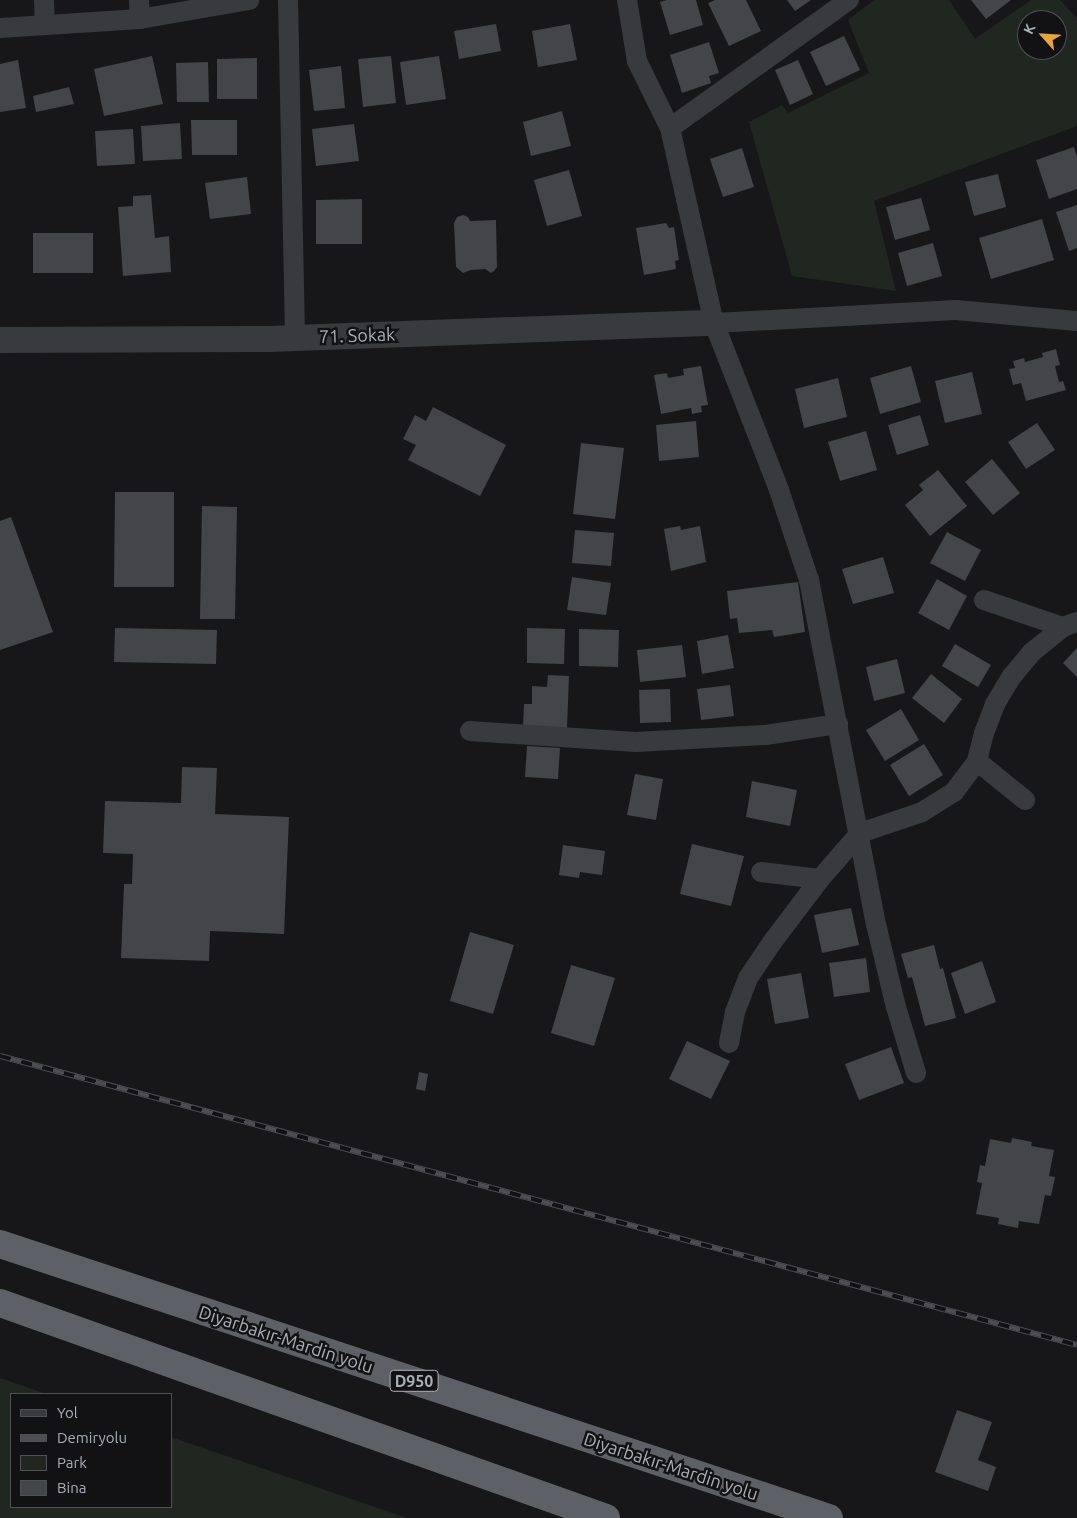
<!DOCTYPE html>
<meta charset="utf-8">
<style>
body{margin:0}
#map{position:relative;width:1077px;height:1518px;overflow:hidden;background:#171719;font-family:Ubuntu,sans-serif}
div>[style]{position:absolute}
.green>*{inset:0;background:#202720}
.building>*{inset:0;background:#444549}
.minor>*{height:20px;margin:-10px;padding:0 10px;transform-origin:10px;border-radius:10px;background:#393a3e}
.tertiary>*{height:26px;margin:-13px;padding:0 13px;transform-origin:13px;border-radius:13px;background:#393a3e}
.trunk>*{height:28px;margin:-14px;padding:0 14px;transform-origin:14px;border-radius:14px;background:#5d6066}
.rail>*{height:5.5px;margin-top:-2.75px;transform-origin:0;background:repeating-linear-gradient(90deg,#121214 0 11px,#4c4e53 0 22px);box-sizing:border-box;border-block:1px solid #4c4e53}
span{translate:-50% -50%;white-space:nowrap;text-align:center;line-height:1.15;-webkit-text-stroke:5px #121214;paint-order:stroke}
.shield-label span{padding:1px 4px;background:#121214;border:1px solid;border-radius:4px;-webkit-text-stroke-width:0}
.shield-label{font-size:16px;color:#aaafb8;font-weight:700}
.street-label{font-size:18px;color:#aaafb8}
.legend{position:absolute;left:10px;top:1393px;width:162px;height:115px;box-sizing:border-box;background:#121214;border:1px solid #4f5156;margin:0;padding:6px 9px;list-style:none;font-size:15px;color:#aaafb8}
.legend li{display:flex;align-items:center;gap:10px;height:25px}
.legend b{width:25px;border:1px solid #4f5156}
.north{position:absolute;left:1017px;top:10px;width:50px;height:50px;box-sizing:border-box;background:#121214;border:1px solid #4f5156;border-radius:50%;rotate:296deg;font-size:14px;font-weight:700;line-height:20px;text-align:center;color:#aaafb8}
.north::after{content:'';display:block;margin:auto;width:18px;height:22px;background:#e6a543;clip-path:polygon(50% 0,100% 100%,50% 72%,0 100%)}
</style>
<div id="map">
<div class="green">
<div style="clip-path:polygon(evenodd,874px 0,949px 0,975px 39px,1031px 0,1060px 0,1077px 18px,1077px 126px,874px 201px,896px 291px,792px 276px,749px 122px,782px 105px,788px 113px,869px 73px,848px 20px,874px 0,1027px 20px,1057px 20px,1057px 50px,1027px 50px,1027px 20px)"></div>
<div style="clip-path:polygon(0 1378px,46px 1394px,11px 1394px,11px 1507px,171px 1507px,171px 1437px,407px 1518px,0 1518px)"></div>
</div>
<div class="building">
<div style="clip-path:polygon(667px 0,696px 0,703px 25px,670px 35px,660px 2px)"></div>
<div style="clip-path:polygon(715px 0,746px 0,761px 31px,729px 46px,708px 3px)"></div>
<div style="clip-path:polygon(787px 0,811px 0,795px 11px)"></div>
<div style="clip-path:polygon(971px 0,1011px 0,986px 19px)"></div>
<div style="clip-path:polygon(496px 24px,501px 51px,459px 59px,454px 31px)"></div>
<div style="clip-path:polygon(570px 24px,577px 60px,538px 67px,532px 31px)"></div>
<div style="clip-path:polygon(844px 36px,860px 70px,826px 86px,810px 52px)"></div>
<div style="clip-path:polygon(709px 42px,719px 73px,709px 76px,711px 83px,682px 93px,670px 55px)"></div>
<div style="clip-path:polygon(152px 56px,163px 104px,104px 116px,94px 69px)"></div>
<div style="clip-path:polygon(391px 56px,396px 103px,363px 107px,358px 59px)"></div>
<div style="clip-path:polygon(439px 56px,446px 99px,406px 105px,400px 62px)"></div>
<div style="clip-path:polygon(257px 58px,257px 99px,217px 99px,217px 59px)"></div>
<div style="clip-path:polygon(18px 60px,26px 108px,0 112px,0 64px)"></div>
<div style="clip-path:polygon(798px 60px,813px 94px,790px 105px,775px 70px)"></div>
<div style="clip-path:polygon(208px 62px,209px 102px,177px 102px,176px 63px)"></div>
<div style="clip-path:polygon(341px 66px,345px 108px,314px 111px,309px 70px)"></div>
<div style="clip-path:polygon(69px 87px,74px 104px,36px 112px,33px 96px)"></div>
<div style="clip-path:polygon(562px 111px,571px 146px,531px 156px,523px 122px)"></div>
<div style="clip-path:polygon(191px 120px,237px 120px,237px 155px,192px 155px)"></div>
<div style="clip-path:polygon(180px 123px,182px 159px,143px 161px,141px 126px)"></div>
<div style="clip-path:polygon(354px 124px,359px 161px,316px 166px,312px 129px)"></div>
<div style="clip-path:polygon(133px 129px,135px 164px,97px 166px,95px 131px)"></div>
<div style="clip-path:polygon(1074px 147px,1077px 157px,1077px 189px,1049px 199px,1036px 160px)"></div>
<div style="clip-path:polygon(742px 148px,754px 187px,723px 197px,710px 159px)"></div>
<div style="clip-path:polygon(569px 170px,582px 216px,547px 226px,534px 180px)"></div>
<div style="clip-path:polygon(998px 174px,1006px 207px,974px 216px,965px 182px)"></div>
<div style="clip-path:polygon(247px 177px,251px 214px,210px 219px,205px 183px)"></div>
<div style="clip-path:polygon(151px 195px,155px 238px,169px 236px,171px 272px,123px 276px,118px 207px,133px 206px,133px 196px)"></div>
<div style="clip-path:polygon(921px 198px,930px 230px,895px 240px,886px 207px)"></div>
<div style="clip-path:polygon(362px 199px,362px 244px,316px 244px,316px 200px)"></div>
<div style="clip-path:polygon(1077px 205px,1077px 248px,1069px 251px,1056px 212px)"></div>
<div style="clip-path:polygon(463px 215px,468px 217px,470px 221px,496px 220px,497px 267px,494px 271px,491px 273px,485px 269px,471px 270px,463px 273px,456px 267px,454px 223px,457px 217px)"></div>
<div style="clip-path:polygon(1042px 219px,1054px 260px,991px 279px,979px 238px)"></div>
<div style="clip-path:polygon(666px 223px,669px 228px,674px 227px,679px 260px,675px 261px,676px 269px,644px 275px,636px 228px)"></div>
<div style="clip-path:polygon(33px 233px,93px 233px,93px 273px,33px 273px)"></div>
<div style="clip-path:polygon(933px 243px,942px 276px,907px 286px,898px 253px)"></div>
<div style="clip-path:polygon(1056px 349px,1060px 365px,1055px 366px,1059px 382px,1063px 381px,1066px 390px,1026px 401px,1021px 383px,1013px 385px,1009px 369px,1015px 368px,1013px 361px,1024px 358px,1025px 362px,1043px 357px,1042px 353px)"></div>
<div style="clip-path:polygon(701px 366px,708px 405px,701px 406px,702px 412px,692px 414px,691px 408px,661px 414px,654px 375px,667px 373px,668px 378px,684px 375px,683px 369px)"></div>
<div style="clip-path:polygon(911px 366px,921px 402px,880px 414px,870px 378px)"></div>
<div style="clip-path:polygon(972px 372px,982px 414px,945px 423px,935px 381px)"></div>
<div style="clip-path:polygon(838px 378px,847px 417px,804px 428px,795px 389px)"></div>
<div style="clip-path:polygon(433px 407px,506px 445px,480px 496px,408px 460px,416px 445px,403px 439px,415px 415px,426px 421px)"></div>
<div style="clip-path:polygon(920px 415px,929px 445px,897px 455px,888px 425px)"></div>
<div style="clip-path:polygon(696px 421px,699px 457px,659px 461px,656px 425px)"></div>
<div style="clip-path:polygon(1037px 423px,1055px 450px,1026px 469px,1008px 442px)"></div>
<div style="clip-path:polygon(866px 431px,877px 470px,840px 481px,828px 442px)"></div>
<div style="clip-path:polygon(581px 443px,624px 448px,615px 519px,573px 514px)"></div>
<div style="clip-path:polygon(992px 459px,1020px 493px,993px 515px,965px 482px)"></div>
<div style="clip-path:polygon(938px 470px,967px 506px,930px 536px,905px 505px,923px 490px,919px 485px)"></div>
<div style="clip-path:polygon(115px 492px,174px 492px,174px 587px,114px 587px)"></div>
<div style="clip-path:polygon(202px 506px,237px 507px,235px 619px,200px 619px)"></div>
<div style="clip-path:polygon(11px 517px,53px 632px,0 650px,0 521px)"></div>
<div style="clip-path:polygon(680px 526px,681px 530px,700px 526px,706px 562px,671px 571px,664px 529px)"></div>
<div style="clip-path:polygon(575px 530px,614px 533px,611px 566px,572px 563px)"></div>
<div style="clip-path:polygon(947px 532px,981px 550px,965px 581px,930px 563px)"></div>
<div style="clip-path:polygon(883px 557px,894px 593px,853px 604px,842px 569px)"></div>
<div style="clip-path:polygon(572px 577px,611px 583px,606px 615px,567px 610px)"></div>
<div style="clip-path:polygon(937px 579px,967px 596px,949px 630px,918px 613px)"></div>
<div style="clip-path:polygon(798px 582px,805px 632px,774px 637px,772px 630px,739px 633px,737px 618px,730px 619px,727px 591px)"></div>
<div style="clip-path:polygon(115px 628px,217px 630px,216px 664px,114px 662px)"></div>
<div style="clip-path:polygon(527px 628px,565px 629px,564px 664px,527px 663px)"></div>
<div style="clip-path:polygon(579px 629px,619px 630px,618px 667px,579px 666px)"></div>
<div style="clip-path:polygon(728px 635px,734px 668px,702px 674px,697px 641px)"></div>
<div style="clip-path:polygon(955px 644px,991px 665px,978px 687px,942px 666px)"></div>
<div style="clip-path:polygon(682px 645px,686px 677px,640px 682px,637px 650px)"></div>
<div style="clip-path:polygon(1077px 648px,1077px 677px,1063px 663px)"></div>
<div style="clip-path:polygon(897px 659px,905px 693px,874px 701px,866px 667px)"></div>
<div style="clip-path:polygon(931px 674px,962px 699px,944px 723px,912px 698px)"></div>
<div style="clip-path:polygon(548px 675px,569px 676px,567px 728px,523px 727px,524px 704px,532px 704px,532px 686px,547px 687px)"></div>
<div style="clip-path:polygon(730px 685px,734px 716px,701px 720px,697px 689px)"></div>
<div style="clip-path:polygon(670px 689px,671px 722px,640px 723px,639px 690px)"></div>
<div style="clip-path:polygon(901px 709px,919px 740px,885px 761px,866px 730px)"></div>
<div style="clip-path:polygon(924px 744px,943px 775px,909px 796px,890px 765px)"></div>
<div style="clip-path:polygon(527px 746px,560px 748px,558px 779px,525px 777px)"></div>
<div style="clip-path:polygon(182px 767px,217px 768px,215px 814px,289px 817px,284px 934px,210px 931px,209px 961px,121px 958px,124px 884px,132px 884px,133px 854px,103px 853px,105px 801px,181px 803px)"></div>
<div style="clip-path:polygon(635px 774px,663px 779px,656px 820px,627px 815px)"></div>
<div style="clip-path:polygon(752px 781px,797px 790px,790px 826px,746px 817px)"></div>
<div style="clip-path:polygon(692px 844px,744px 856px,731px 906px,680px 894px)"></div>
<div style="clip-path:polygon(563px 845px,605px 851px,602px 875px,580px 872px,579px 878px,559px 875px)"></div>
<div style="clip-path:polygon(851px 908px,859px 945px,822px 953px,814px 915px)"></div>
<div style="clip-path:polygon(470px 932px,514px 945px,493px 1014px,450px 1001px)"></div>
<div style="clip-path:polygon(934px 945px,940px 969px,943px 968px,956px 1018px,925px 1026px,912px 977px,908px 978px,901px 954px)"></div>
<div style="clip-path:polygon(866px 958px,870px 992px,834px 997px,829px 963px)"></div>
<div style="clip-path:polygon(982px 961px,996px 1002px,965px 1014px,951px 973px)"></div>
<div style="clip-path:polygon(571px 965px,615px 978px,594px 1046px,551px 1033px)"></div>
<div style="clip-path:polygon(801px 973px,809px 1018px,775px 1024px,767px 979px)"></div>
<div style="clip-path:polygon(687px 1041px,730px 1061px,711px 1099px,669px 1079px)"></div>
<div style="clip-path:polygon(891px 1047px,904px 1083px,859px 1100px,845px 1064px)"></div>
<div style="clip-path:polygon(419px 1072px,428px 1074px,425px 1091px,416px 1089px)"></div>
<div style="clip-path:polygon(1012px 1138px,1032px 1142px,1031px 1146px,1054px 1150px,1049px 1176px,1055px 1177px,1051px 1196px,1045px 1195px,1039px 1224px,1019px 1221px,1018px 1228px,998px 1224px,999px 1218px,976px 1214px,982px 1183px,977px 1182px,980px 1165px,985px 1166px,990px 1139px,1011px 1143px)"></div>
<div style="clip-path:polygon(957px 1410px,992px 1422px,978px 1460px,996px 1467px,988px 1491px,935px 1472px)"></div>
</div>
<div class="minor">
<div style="left:44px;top:0;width:24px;rotate:88deg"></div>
<div style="left:139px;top:0;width:19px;rotate:87deg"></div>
<div style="left:288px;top:0;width:337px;rotate:88.8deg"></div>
<div style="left:627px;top:0;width:62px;rotate:80.7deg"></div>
<div style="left:637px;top:61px;width:75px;rotate:63.8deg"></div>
<div style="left:670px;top:128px;width:200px;rotate:77.3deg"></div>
<div style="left:714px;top:323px;width:179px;rotate:68.7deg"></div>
<div style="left:779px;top:490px;width:95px;rotate:71.6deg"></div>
<div style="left:809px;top:580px;width:350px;rotate:79deg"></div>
<div style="left:876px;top:924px;width:85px;rotate:76.5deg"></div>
<div style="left:896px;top:1007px;width:69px;rotate:73.1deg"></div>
<div style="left:0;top:28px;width:140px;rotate:-3.7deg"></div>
<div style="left:140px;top:19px;width:111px;rotate:-9.9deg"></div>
<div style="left:670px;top:128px;width:220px;rotate:-35.6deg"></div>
<div style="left:714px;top:323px;width:242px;rotate:-3.1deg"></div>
<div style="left:956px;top:310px;width:121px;rotate:5.2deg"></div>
<div style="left:984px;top:600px;width:83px;rotate:18.9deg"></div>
<div style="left:470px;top:731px;width:166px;rotate:3.8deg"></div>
<div style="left:636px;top:742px;width:130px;rotate:-3.1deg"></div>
<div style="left:766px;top:735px;width:73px;rotate:-8.7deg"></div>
<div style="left:977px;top:761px;width:62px;rotate:39.1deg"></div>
<div style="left:761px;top:872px;width:59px;rotate:6.8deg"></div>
<div style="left:729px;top:1043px;width:32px;rotate:-79deg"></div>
<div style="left:735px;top:1012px;width:36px;rotate:-69deg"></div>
<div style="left:748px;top:978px;width:45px;rotate:-56deg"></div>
<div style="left:773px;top:941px;width:78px;rotate:-52.8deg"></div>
<div style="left:820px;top:879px;width:61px;rotate:-49deg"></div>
<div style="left:860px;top:833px;width:65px;rotate:-18.7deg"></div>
<div style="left:922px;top:812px;width:38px;rotate:-32deg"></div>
<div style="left:954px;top:792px;width:39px;rotate:-53deg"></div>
<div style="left:977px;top:761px;width:29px;rotate:-76deg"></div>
<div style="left:984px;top:733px;width:31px;rotate:-69deg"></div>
<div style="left:995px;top:704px;width:33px;rotate:-59deg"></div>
<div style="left:1012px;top:676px;width:30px;rotate:-50deg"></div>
<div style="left:1031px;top:653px;width:41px;rotate:-39.1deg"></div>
<div style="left:1063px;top:627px;width:15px;rotate:-20deg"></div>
</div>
<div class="tertiary">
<div style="left:0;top:340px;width:268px;rotate:-0.2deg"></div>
<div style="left:268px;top:339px;width:446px;rotate:-2.1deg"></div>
</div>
<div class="trunk">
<div style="left:0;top:1244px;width:873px;rotate:18.29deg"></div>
<div style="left:0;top:1303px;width:643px;rotate:19.53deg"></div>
</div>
<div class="rail">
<div style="left:0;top:1056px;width:1115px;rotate:15.02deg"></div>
</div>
<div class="shield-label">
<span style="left:414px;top:1381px">D950</span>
</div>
<div class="street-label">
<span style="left:357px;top:335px;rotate:-2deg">71. Sokak</span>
<span style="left:286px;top:1339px;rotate:18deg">Diyarbakır-Mardin yolu</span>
<span style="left:671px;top:1466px;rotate:18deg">Diyarbakır-Mardin yolu</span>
</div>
<ul class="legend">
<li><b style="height:6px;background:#393a3e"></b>Yol</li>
<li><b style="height:6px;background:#4c4e53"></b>Demiryolu</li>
<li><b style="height:14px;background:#202720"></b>Park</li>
<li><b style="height:14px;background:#444549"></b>Bina</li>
</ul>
<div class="north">K</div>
</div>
